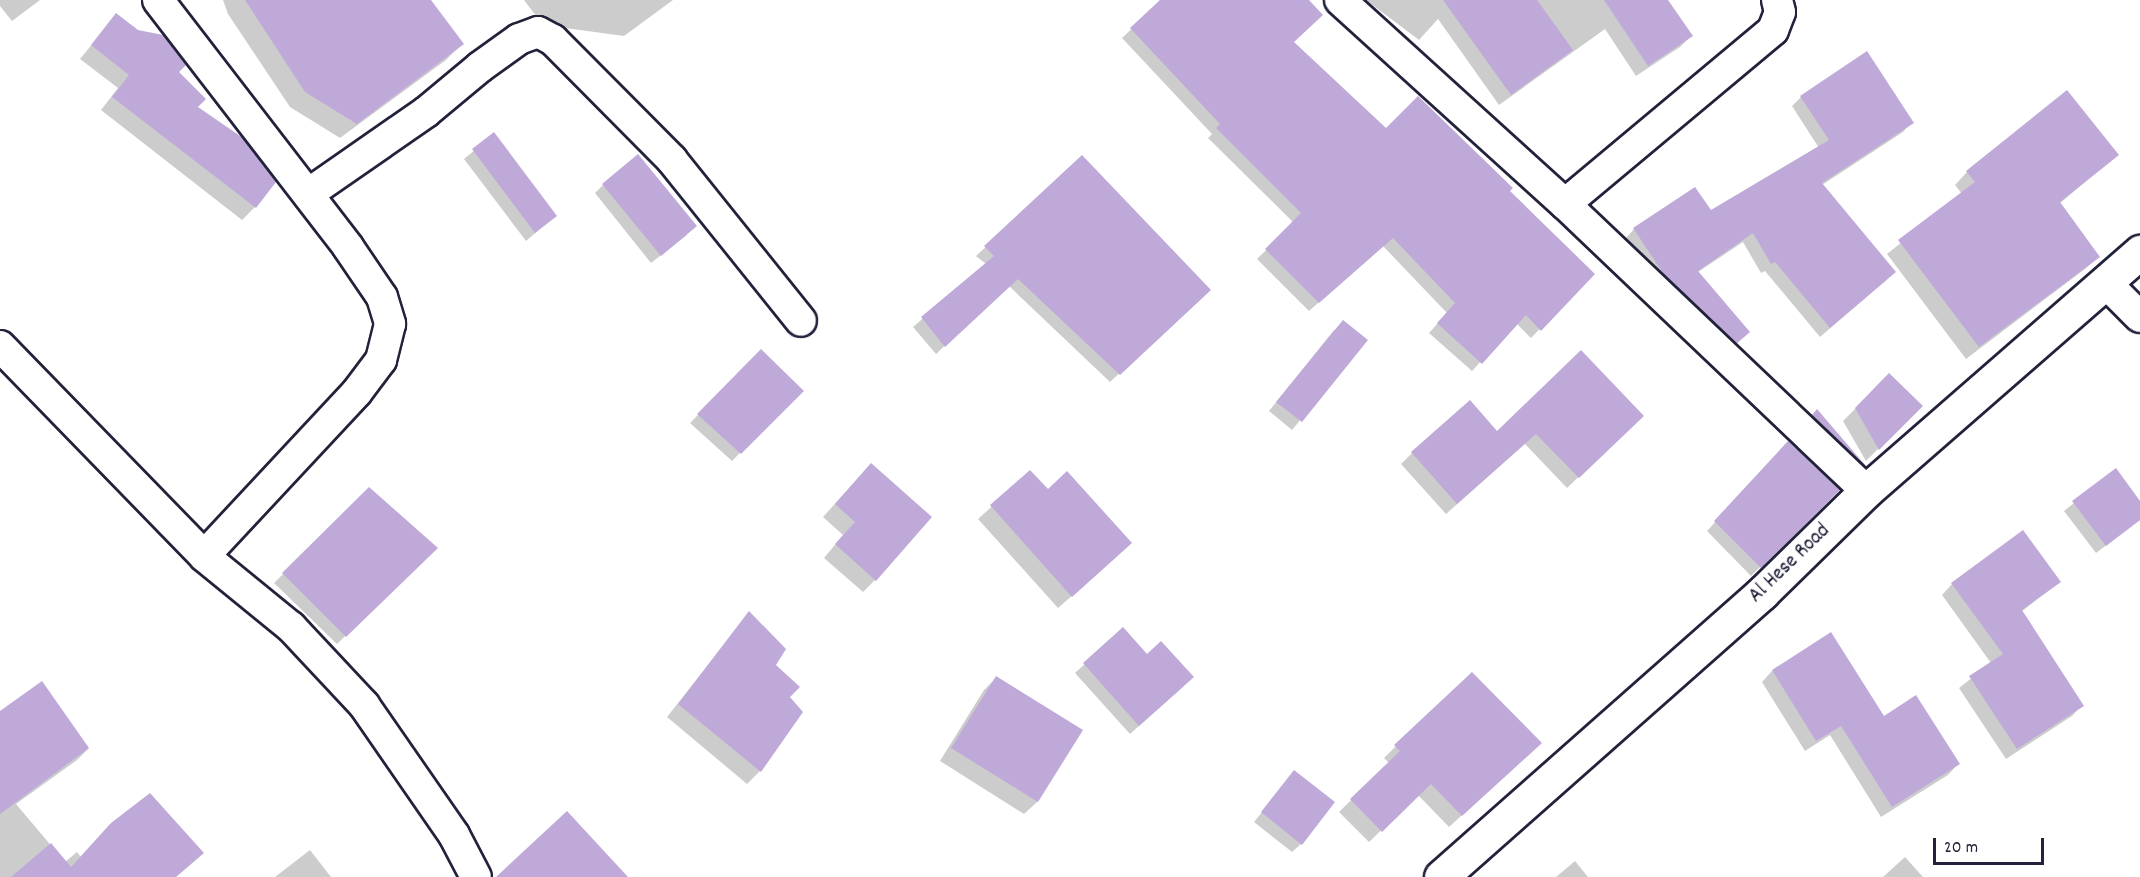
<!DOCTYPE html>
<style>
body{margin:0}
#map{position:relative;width:2140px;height:877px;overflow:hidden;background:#fff;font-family:Dekko,sans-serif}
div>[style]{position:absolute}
.shadow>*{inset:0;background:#0003}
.building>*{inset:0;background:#bea9d9}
.roads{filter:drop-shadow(2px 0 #22223b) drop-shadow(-2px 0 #22223b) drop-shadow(0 2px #22223b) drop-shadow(0 -2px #22223b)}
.minor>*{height:30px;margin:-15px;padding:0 15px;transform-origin:15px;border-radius:15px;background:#fff}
.tertiary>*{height:33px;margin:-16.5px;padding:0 16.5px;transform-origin:16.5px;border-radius:16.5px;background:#fff}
span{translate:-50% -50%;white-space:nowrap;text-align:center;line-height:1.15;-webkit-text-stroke:6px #fff;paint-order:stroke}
.street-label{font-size:21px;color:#22223b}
.scale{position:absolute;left:1933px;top:838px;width:111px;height:27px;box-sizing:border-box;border:3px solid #22223b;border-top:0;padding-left:8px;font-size:18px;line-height:21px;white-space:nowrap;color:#22223b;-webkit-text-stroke:4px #fff;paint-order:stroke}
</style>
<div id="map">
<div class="shadow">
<div style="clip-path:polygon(0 0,40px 0,12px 21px,0 6px)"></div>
<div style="clip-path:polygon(223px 0,429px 0,462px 44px,446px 60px,340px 138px,290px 107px,228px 14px)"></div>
<div style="clip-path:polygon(524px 0,673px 0,624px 36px,543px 25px)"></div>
<div style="clip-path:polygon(1162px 0,1307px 0,1292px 42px,1386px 130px,1508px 191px,1593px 274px,1531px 338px,1516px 323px,1472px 371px,1429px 333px,1447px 313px,1383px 246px,1309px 311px,1257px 259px,1294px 223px,1208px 138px,1212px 134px,1122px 38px)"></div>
<div style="clip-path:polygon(1366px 0,1667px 0,1691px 36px,1680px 47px,1636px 76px,1605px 29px,1499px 105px,1438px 19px,1419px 40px)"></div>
<div style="clip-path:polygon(116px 15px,176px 73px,255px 207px,242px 220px,101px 110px,118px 88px,80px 59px)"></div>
<div style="clip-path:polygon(2067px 93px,2117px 155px,2059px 204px,2098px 257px,2085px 269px,1966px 359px,1887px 254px,1962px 194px,1955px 185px,1967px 172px)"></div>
<div style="clip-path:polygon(1801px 97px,1912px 122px,1903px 132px,1822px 185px,1885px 281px,1820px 337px,1765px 271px,1761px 273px,1743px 242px,1698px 272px,1739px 341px,1726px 352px,1656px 285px,1625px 239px,1634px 229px,1710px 212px,1819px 148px,1792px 106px)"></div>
<div style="clip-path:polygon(494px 134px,555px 216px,526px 241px,464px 159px)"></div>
<div style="clip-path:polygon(1082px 157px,1200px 298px,1110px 382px,1009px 286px,936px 354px,913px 327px,986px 264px,976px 256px)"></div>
<div style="clip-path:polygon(603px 185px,687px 235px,651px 263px,595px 193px)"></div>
<div style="clip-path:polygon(1334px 330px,1366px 341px,1292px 430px,1269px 411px)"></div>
<div style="clip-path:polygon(761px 351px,801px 391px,732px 461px,690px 423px)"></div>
<div style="clip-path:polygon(1889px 375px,1921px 406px,1866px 461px,1843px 421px)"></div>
<div style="clip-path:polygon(1817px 412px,1863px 465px,1852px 476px,1800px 429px)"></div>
<div style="clip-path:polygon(1642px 416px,1567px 488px,1525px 444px,1446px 514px,1401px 464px,1412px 453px,1497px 433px)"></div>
<div style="clip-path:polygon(1780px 451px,1838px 490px,1751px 576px,1707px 531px)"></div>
<div style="clip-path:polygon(2115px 470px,2140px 503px,2140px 520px,2096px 553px,2064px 511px)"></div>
<div style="clip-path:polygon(1030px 472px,1117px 556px,1058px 608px,978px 519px)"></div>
<div style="clip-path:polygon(859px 477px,875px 580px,863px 592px,824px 558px,843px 535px,823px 517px)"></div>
<div style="clip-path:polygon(369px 489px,436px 548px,337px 644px,274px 583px)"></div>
<div style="clip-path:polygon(2059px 582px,2021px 612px,2082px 705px,2072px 716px,2006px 759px,1959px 688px,1991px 663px,1942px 595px,1952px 584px)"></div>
<div style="clip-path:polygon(749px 613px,788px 697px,801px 712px,760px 771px,747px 784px,667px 717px)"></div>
<div style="clip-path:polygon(1123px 629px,1147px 656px,1184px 686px,1130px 734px,1075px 673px)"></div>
<div style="clip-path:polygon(1831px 634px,1884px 718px,1958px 764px,1948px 775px,1881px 817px,1830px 735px,1805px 751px,1762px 682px,1772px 671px)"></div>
<div style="clip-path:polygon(996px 678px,1081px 731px,1037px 802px,1024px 814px,940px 761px,984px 690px)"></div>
<div style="clip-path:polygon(41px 683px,88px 749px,77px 760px,16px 804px,65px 862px,77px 852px,81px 857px,175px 877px,0 877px,0 714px)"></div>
<div style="clip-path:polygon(1396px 746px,1528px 755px,1449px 827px,1418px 795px,1369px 842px,1339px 812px,1389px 763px,1384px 758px)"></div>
<div style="clip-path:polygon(1294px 772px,1301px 844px,1292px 852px,1254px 822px)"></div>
<div style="clip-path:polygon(310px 850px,331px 877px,275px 877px)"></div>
<div style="clip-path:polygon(1905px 857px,1923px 877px,1883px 877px)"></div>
<div style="clip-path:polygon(1575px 861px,1588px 877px,1556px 877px)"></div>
</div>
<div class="building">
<div style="clip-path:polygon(245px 0,431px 0,464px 44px,357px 124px,305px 92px)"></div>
<div style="clip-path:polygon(1160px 0,1309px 0,1323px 15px,1294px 42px,1386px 128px,1418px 96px,1513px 188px,1510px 191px,1595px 274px,1541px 331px,1526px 315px,1482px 364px,1437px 323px,1455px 303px,1393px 238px,1319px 303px,1265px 249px,1301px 213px,1216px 128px,1220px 124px,1130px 28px)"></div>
<div style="clip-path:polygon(1443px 0,1537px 0,1573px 50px,1511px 95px)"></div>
<div style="clip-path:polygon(1604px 0,1668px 0,1693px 36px,1648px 66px)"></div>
<div style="clip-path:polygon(116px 13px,138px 30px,163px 35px,186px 65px,179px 72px,206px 99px,198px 107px,243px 138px,276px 182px,256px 208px,112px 97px,129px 75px,91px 45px)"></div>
<div style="clip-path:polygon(1867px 51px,1914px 123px,1822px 183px,1896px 272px,1830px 328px,1775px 262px,1771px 264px,1753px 233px,1698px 271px,1750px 332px,1736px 344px,1665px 276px,1633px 228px,1695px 187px,1711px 210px,1829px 140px,1800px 96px)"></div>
<div style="clip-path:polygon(2067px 90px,2119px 155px,2060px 202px,2100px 257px,1979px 347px,1898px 240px,1975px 182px,1966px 171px)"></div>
<div style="clip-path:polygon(494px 132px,557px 216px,535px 233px,472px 149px)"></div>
<div style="clip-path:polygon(638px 154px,697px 226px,661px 256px,602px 184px)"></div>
<div style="clip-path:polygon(1082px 155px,1211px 290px,1120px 375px,1018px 279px,945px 347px,921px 317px,994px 256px,984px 246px)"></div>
<div style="clip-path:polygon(1343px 320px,1368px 340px,1302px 422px,1276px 402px)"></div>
<div style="clip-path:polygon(761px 349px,804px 391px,741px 454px,697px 414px)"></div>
<div style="clip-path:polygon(1581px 350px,1644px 416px,1579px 478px,1536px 434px,1457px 504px,1411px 452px,1470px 400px,1497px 431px)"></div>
<div style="clip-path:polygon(1889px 373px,1923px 406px,1879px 450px,1855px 408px)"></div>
<div style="clip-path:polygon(1817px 409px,1865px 465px,1864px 466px,1812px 415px)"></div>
<div style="clip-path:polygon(1788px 441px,1840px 490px,1761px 568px,1714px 521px)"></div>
<div style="clip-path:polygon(871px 463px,932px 517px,876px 581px,835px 544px,855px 522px,835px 504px)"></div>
<div style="clip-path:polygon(2116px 468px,2140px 501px,2140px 520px,2106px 546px,2072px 501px)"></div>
<div style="clip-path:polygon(1030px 470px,1048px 489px,1067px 471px,1132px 543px,1072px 597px,990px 505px)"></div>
<div style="clip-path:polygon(369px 487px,438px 548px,346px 637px,282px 573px)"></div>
<div style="clip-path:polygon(2023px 530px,2061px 582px,2022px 610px,2084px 706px,2017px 749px,1969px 676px,2003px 654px,1951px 583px)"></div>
<div style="clip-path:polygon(749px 611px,786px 649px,776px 665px,800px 687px,790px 697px,803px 712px,761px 772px,678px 704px)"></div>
<div style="clip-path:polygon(1123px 627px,1147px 654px,1161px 641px,1194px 677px,1139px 726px,1083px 663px)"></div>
<div style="clip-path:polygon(1831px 632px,1884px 716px,1916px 695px,1960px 764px,1892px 807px,1841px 726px,1816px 741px,1772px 670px)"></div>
<div style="clip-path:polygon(1472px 672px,1542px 743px,1462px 816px,1431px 784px,1382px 832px,1350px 799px,1400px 751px,1394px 745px)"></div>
<div style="clip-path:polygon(996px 676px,1083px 730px,1038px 802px,951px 748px)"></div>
<div style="clip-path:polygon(42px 681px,89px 748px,0 814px,0 711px)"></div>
<div style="clip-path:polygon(1294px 770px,1335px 802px,1302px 845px,1261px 812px)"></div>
<div style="clip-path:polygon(150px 793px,204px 853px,176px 877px,11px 877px,51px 843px,71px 867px,111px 823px)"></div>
<div style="clip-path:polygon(567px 811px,628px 877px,496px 877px)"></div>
</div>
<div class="roads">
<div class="minor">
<div style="left:158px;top:0;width:312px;rotate:52.4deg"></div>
<div style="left:348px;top:247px;width:60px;rotate:55.8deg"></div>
<div style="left:382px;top:297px;width:28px;rotate:73deg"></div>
<div style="left:390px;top:324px;width:37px;rotate:104deg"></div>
<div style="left:381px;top:360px;width:40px;rotate:127deg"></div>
<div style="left:357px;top:392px;width:224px;rotate:133deg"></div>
<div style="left:1340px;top:0;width:304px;rotate:42.2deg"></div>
<div style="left:1565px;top:204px;width:416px;rotate:43.6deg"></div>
<div style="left:308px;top:194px;width:144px;rotate:-34.8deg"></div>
<div style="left:426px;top:112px;width:70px;rotate:-39.8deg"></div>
<div style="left:480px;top:67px;width:48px;rotate:-35.7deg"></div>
<div style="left:519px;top:39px;width:20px;rotate:-20deg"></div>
<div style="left:538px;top:32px;width:17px;rotate:28deg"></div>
<div style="left:553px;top:40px;width:169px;rotate:45.2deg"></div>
<div style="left:672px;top:160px;width:206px;rotate:51.3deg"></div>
<div style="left:1565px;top:204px;width:271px;rotate:-39.9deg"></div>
<div style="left:1773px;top:30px;width:19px;rotate:-69deg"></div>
<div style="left:1780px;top:12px;width:12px;rotate:-104deg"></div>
<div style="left:2106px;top:283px;width:48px;rotate:45deg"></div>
<div style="left:0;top:346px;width:293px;rotate:45.8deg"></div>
<div style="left:204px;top:556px;width:112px;rotate:39.2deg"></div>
<div style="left:291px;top:627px;width:107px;rotate:46.9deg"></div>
<div style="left:364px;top:705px;width:158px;rotate:55.3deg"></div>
<div style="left:454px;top:835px;width:47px;rotate:62.4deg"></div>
</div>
<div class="tertiary">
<div style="left:1441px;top:877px;width:429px;rotate:-41.5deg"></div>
<div style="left:1762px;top:593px;width:146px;rotate:-44.4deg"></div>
<div style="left:1866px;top:491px;width:364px;rotate:-41.1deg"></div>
</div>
</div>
<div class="street-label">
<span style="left:1790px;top:564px;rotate:-44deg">Al Hese Road</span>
</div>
<div class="scale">20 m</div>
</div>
